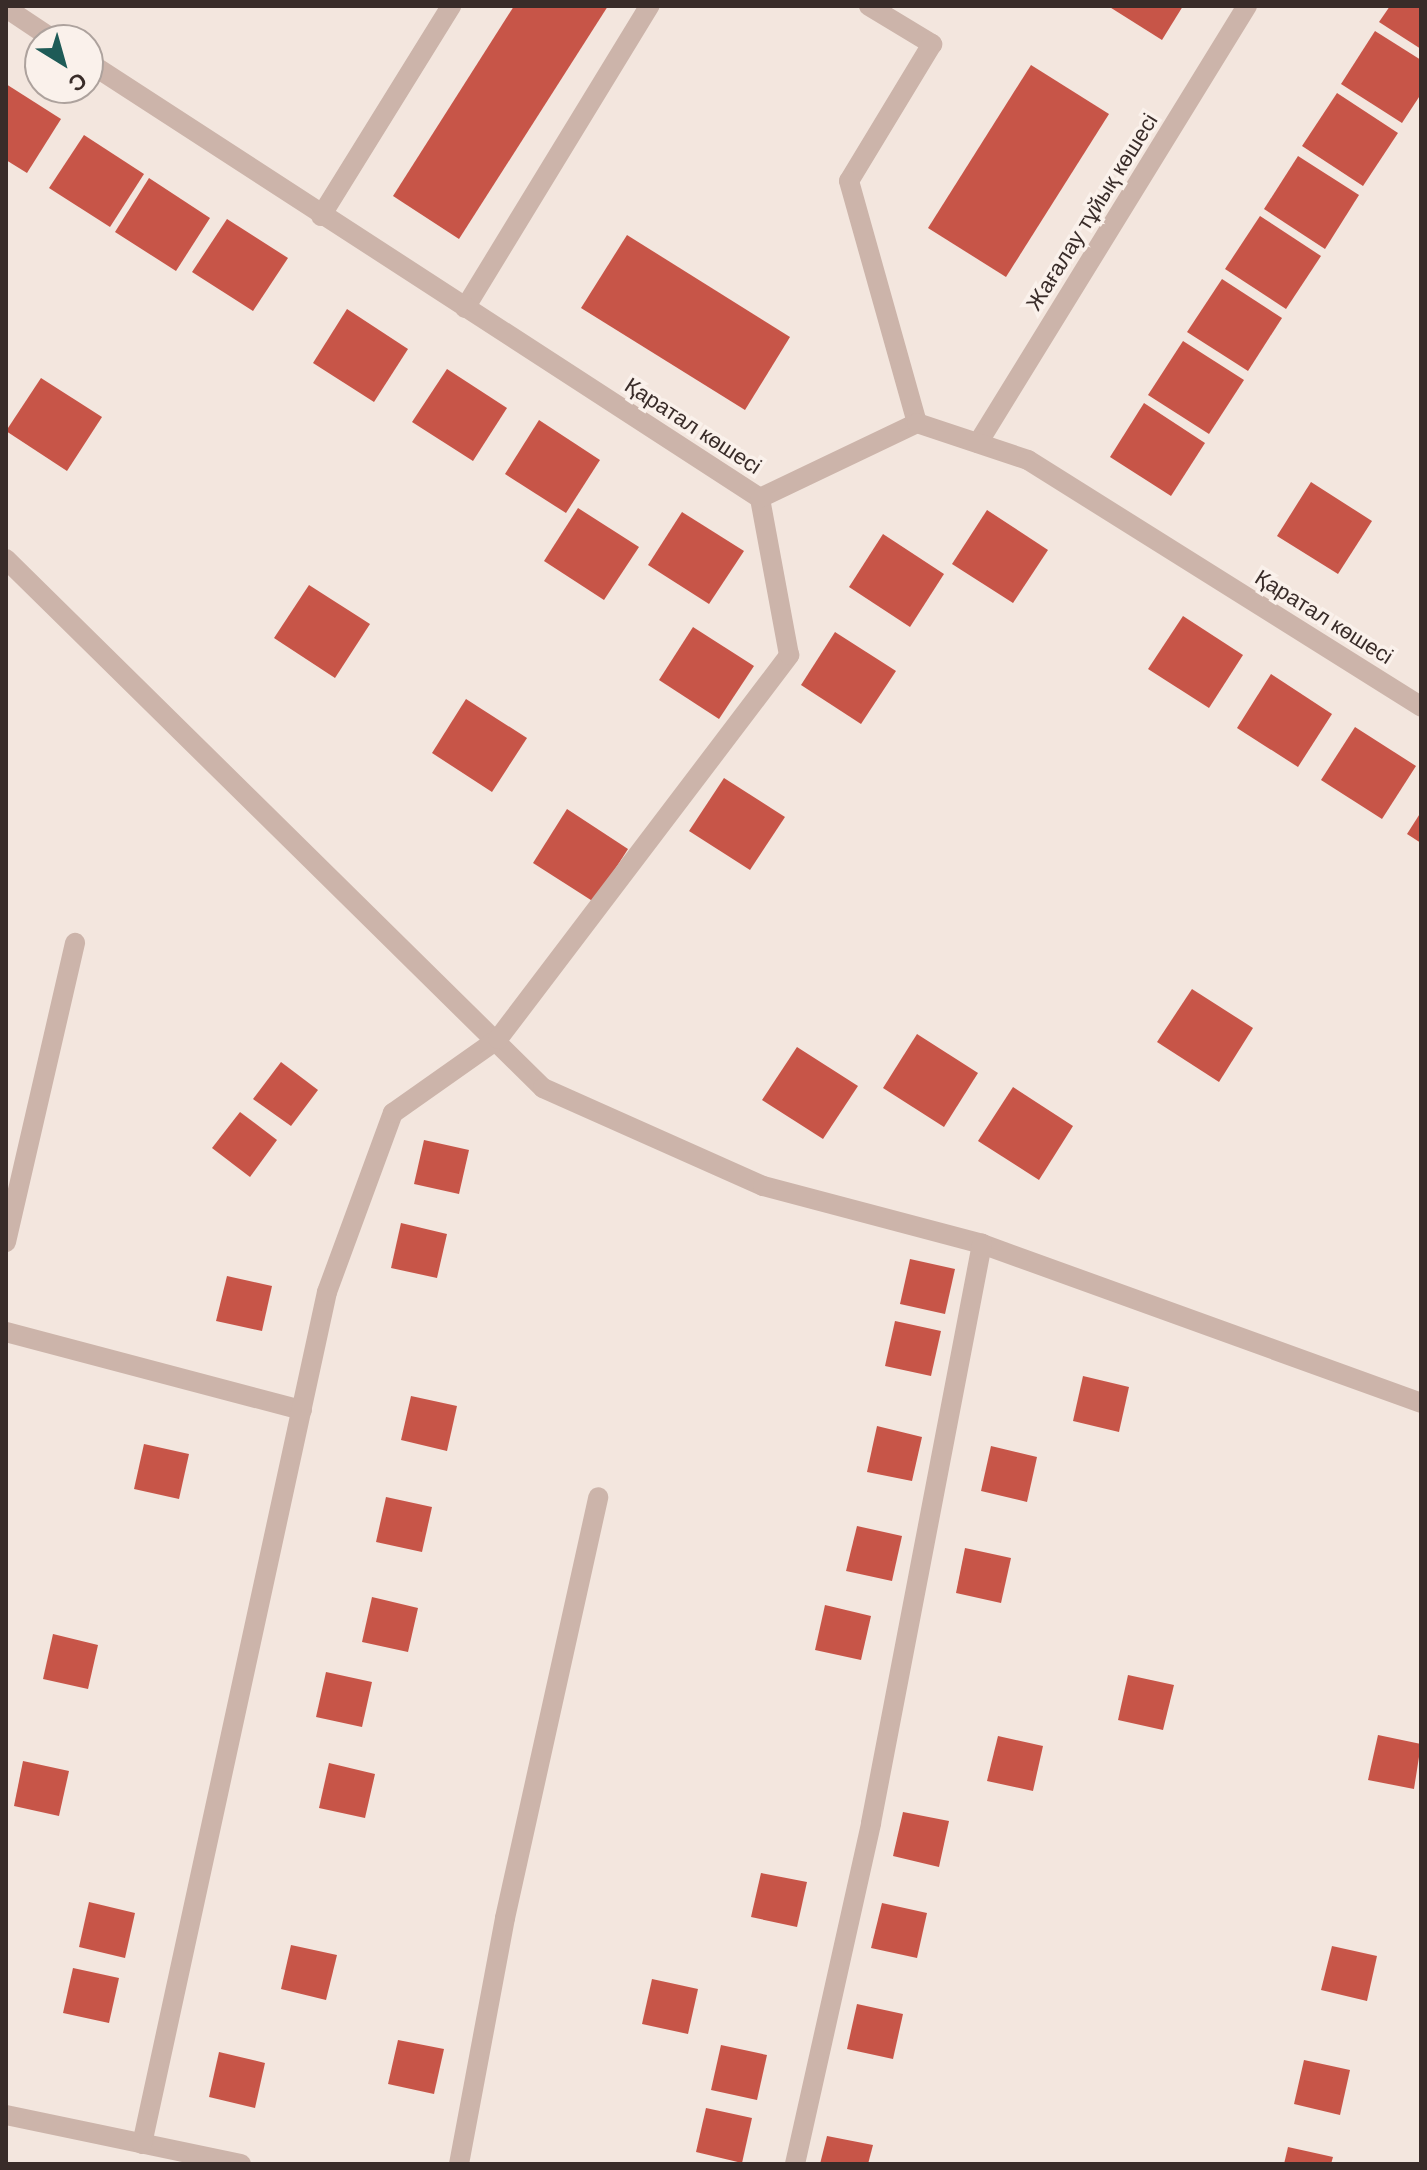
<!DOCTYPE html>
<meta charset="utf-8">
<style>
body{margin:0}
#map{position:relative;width:1427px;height:2170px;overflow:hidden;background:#f3e6de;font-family:"DM Sans",sans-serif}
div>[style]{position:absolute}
.building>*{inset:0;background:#c75548}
.service>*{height:20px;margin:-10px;padding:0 10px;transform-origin:10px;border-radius:10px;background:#ccb4aa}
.minor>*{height:20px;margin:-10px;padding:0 10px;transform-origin:10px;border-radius:10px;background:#ccb4aa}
span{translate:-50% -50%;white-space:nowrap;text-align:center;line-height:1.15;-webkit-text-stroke:7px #faf1eb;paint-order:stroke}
.street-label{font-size:22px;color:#392c29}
.frame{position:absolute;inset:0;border:8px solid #392c29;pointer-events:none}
.north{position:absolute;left:24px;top:24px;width:80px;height:80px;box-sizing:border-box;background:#faf1eb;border:2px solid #ada29d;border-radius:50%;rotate:143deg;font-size:22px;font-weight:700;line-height:32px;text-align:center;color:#392c29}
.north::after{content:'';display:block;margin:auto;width:28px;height:36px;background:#1e5b57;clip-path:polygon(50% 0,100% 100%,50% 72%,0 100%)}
</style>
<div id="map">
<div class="building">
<div style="clip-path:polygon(514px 6px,608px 6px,459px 239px,393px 196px)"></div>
<div style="clip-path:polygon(1108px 6px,1183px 6px,1162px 40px)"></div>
<div style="clip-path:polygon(1390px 6px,1421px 6px,1421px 49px,1379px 22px)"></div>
<div style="clip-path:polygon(1375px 31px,1421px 60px,1421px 94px,1402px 123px,1341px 84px)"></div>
<div style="clip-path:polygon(1031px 65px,1109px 114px,1006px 277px,928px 228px)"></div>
<div style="clip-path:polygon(6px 84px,61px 119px,27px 173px,6px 160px)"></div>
<div style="clip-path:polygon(1337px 93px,1398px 133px,1363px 186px,1302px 146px)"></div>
<div style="clip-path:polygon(84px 135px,144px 174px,110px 227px,49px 188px)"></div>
<div style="clip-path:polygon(1298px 156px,1359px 195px,1325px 249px,1264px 209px)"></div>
<div style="clip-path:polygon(149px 178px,210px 218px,176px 271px,115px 232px)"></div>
<div style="clip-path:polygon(1260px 216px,1321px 256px,1286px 309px,1225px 269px)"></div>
<div style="clip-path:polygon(227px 219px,288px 258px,253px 311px,192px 272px)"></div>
<div style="clip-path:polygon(627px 235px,790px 337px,745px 410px,581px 308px)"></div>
<div style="clip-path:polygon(1222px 279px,1282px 318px,1248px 371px,1187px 332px)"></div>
<div style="clip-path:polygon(347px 309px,408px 349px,374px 402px,313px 363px)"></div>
<div style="clip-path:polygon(1183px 341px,1244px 380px,1209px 434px,1148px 395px)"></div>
<div style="clip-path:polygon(447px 369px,507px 408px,473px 461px,412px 422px)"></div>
<div style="clip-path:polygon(41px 378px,102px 417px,67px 471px,6px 431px)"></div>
<div style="clip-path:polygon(1144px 403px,1205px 443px,1171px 496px,1110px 457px)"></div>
<div style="clip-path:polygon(539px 420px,600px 460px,566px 513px,505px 474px)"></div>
<div style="clip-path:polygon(1311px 482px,1372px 521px,1338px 574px,1277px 536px)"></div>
<div style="clip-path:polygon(578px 508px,639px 547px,604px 600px,544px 561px)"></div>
<div style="clip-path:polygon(987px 510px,1048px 550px,1013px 603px,952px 564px)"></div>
<div style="clip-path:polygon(682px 512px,744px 551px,709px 604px,648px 565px)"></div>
<div style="clip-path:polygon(883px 534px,944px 574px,910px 627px,849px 587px)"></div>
<div style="clip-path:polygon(309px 585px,370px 624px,335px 678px,274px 638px)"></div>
<div style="clip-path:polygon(1183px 616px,1243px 655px,1209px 708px,1148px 669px)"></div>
<div style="clip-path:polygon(693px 627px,754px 666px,719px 719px,659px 680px)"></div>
<div style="clip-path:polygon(835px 632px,896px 671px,861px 724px,801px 685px)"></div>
<div style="clip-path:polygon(1271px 674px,1332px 714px,1298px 767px,1237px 728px)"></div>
<div style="clip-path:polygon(466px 699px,527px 738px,492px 792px,432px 753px)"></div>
<div style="clip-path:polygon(1355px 727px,1416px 766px,1382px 819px,1321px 780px)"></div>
<div style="clip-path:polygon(724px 778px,785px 817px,750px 870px,689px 831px)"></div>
<div style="clip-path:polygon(567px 809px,628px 849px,594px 902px,533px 863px)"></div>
<div style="clip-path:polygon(1421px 812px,1421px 843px,1407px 834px)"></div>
<div style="clip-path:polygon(1192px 989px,1253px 1028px,1219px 1082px,1157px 1042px)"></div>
<div style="clip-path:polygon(917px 1034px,978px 1073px,944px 1127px,883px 1088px)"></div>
<div style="clip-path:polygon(797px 1047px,858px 1086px,823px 1139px,762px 1100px)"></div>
<div style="clip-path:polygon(281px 1062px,318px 1090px,291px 1126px,253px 1099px)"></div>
<div style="clip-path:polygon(1013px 1087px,1073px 1126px,1039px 1180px,978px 1141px)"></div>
<div style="clip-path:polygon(240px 1112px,277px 1140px,250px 1177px,212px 1148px)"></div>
<div style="clip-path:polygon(424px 1140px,469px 1150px,459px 1194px,414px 1184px)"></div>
<div style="clip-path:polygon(401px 1223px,447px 1234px,437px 1278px,391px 1268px)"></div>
<div style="clip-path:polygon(910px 1259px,955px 1269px,945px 1314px,900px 1304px)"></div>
<div style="clip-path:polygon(227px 1276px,272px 1286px,262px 1331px,216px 1321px)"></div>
<div style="clip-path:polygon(895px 1321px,941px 1331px,931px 1376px,885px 1366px)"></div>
<div style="clip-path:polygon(1083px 1376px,1129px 1387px,1119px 1432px,1073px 1421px)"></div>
<div style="clip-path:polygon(411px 1396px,457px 1406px,447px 1451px,401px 1440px)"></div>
<div style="clip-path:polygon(877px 1426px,922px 1437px,912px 1481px,867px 1472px)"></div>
<div style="clip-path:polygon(144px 1444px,189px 1454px,179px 1499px,134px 1489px)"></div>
<div style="clip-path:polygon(991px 1446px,1037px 1457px,1027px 1502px,981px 1491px)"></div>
<div style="clip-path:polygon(386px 1497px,432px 1507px,422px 1552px,376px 1542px)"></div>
<div style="clip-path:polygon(857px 1526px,902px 1536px,892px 1581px,846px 1571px)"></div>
<div style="clip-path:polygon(965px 1548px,1011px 1558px,1001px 1603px,956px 1593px)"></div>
<div style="clip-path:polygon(372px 1597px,418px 1608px,408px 1652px,362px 1642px)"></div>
<div style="clip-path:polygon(825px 1605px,871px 1616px,861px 1660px,815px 1650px)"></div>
<div style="clip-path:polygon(53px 1634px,98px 1645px,88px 1689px,43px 1679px)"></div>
<div style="clip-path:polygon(326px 1672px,372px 1682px,362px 1727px,316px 1717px)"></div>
<div style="clip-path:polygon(1128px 1675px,1174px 1685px,1163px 1730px,1118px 1720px)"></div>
<div style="clip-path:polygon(1378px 1735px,1421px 1744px,1414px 1789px,1368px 1780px)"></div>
<div style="clip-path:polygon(998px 1736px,1043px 1746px,1033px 1791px,987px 1781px)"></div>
<div style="clip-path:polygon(23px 1761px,69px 1771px,59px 1816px,14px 1806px)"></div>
<div style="clip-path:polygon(329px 1763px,375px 1774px,365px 1818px,319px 1808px)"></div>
<div style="clip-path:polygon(903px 1812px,949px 1821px,939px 1867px,893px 1856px)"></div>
<div style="clip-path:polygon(761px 1873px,807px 1882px,797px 1927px,751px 1917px)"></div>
<div style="clip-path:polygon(89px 1902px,135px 1913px,125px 1958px,79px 1947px)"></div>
<div style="clip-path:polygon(882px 1903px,927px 1913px,917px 1958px,871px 1948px)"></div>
<div style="clip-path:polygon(291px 1945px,337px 1955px,326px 2000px,281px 1989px)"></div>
<div style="clip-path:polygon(1332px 1946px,1377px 1956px,1367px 2001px,1321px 1990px)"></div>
<div style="clip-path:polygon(73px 1968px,119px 1978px,109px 2023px,63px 2013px)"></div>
<div style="clip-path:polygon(652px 1979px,698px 1989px,688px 2034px,642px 2024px)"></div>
<div style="clip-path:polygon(857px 2004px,903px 2014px,893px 2059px,847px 2049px)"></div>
<div style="clip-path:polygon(398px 2040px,444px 2049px,434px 2094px,388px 2084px)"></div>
<div style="clip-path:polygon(721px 2045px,767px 2055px,757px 2100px,711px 2090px)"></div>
<div style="clip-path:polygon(219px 2052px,265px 2063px,255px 2108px,209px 2097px)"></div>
<div style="clip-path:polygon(1304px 2060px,1350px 2070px,1340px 2115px,1294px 2104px)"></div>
<div style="clip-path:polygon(706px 2108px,752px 2118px,742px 2163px,696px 2152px)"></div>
<div style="clip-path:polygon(827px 2136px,873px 2145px,868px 2164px,820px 2164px)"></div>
<div style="clip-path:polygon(1288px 2147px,1333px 2157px,1331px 2164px,1284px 2164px)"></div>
</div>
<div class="service">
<div style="left:869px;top:6px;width:74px;rotate:31.1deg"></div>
<div style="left:932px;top:44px;width:160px;rotate:121.2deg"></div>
<div style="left:849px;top:181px;width:251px;rotate:74.3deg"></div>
<div style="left:465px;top:308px;width:354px;rotate:-58.6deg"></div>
<div style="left:978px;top:443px;width:513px;rotate:-58.39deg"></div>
<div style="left:6px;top:559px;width:754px;rotate:44.57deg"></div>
<div style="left:543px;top:1088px;width:241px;rotate:24deg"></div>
<div style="left:763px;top:1186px;width:227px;rotate:14.8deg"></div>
<div style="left:982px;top:1244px;width:467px;rotate:19.9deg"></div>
<div style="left:6px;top:1242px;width:307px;rotate:-77deg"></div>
<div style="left:6px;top:1332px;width:306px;rotate:14.8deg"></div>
<div style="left:6px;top:2115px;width:240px;rotate:11.8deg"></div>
<div style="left:142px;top:2144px;width:872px;rotate:-77.75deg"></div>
<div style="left:327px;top:1292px;width:191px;rotate:-69.8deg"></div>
<div style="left:393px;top:1113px;width:128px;rotate:-35.2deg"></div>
<div style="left:498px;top:1039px;width:482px;rotate:-52.8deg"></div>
<div style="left:789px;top:655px;width:160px;rotate:-100.5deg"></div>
<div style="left:459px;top:2164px;width:250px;rotate:-79.4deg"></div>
<div style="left:505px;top:1918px;width:431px;rotate:-77.5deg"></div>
<div style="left:795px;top:2164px;width:349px;rotate:-77.4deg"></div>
<div style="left:871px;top:1823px;width:590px;rotate:-79.15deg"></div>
</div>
<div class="minor">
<div style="left:6px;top:8px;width:58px;rotate:33.7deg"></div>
<div style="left:88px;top:62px;width:801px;rotate:32.98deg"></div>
<div style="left:760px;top:498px;width:174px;rotate:-25.5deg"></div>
<div style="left:917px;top:423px;width:117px;rotate:18.4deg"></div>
<div style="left:1028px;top:460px;width:464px;rotate:32.1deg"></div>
<div style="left:321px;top:216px;width:247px;rotate:-58.2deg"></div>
</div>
<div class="street-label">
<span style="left:1092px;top:212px;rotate:-58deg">Жағалау тұйық көшесі</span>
<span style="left:693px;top:426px;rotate:33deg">Қаратал көшесі</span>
<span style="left:1324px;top:617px;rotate:32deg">Қаратал көшесі</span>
</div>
<div class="frame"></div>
<div class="north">С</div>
</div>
